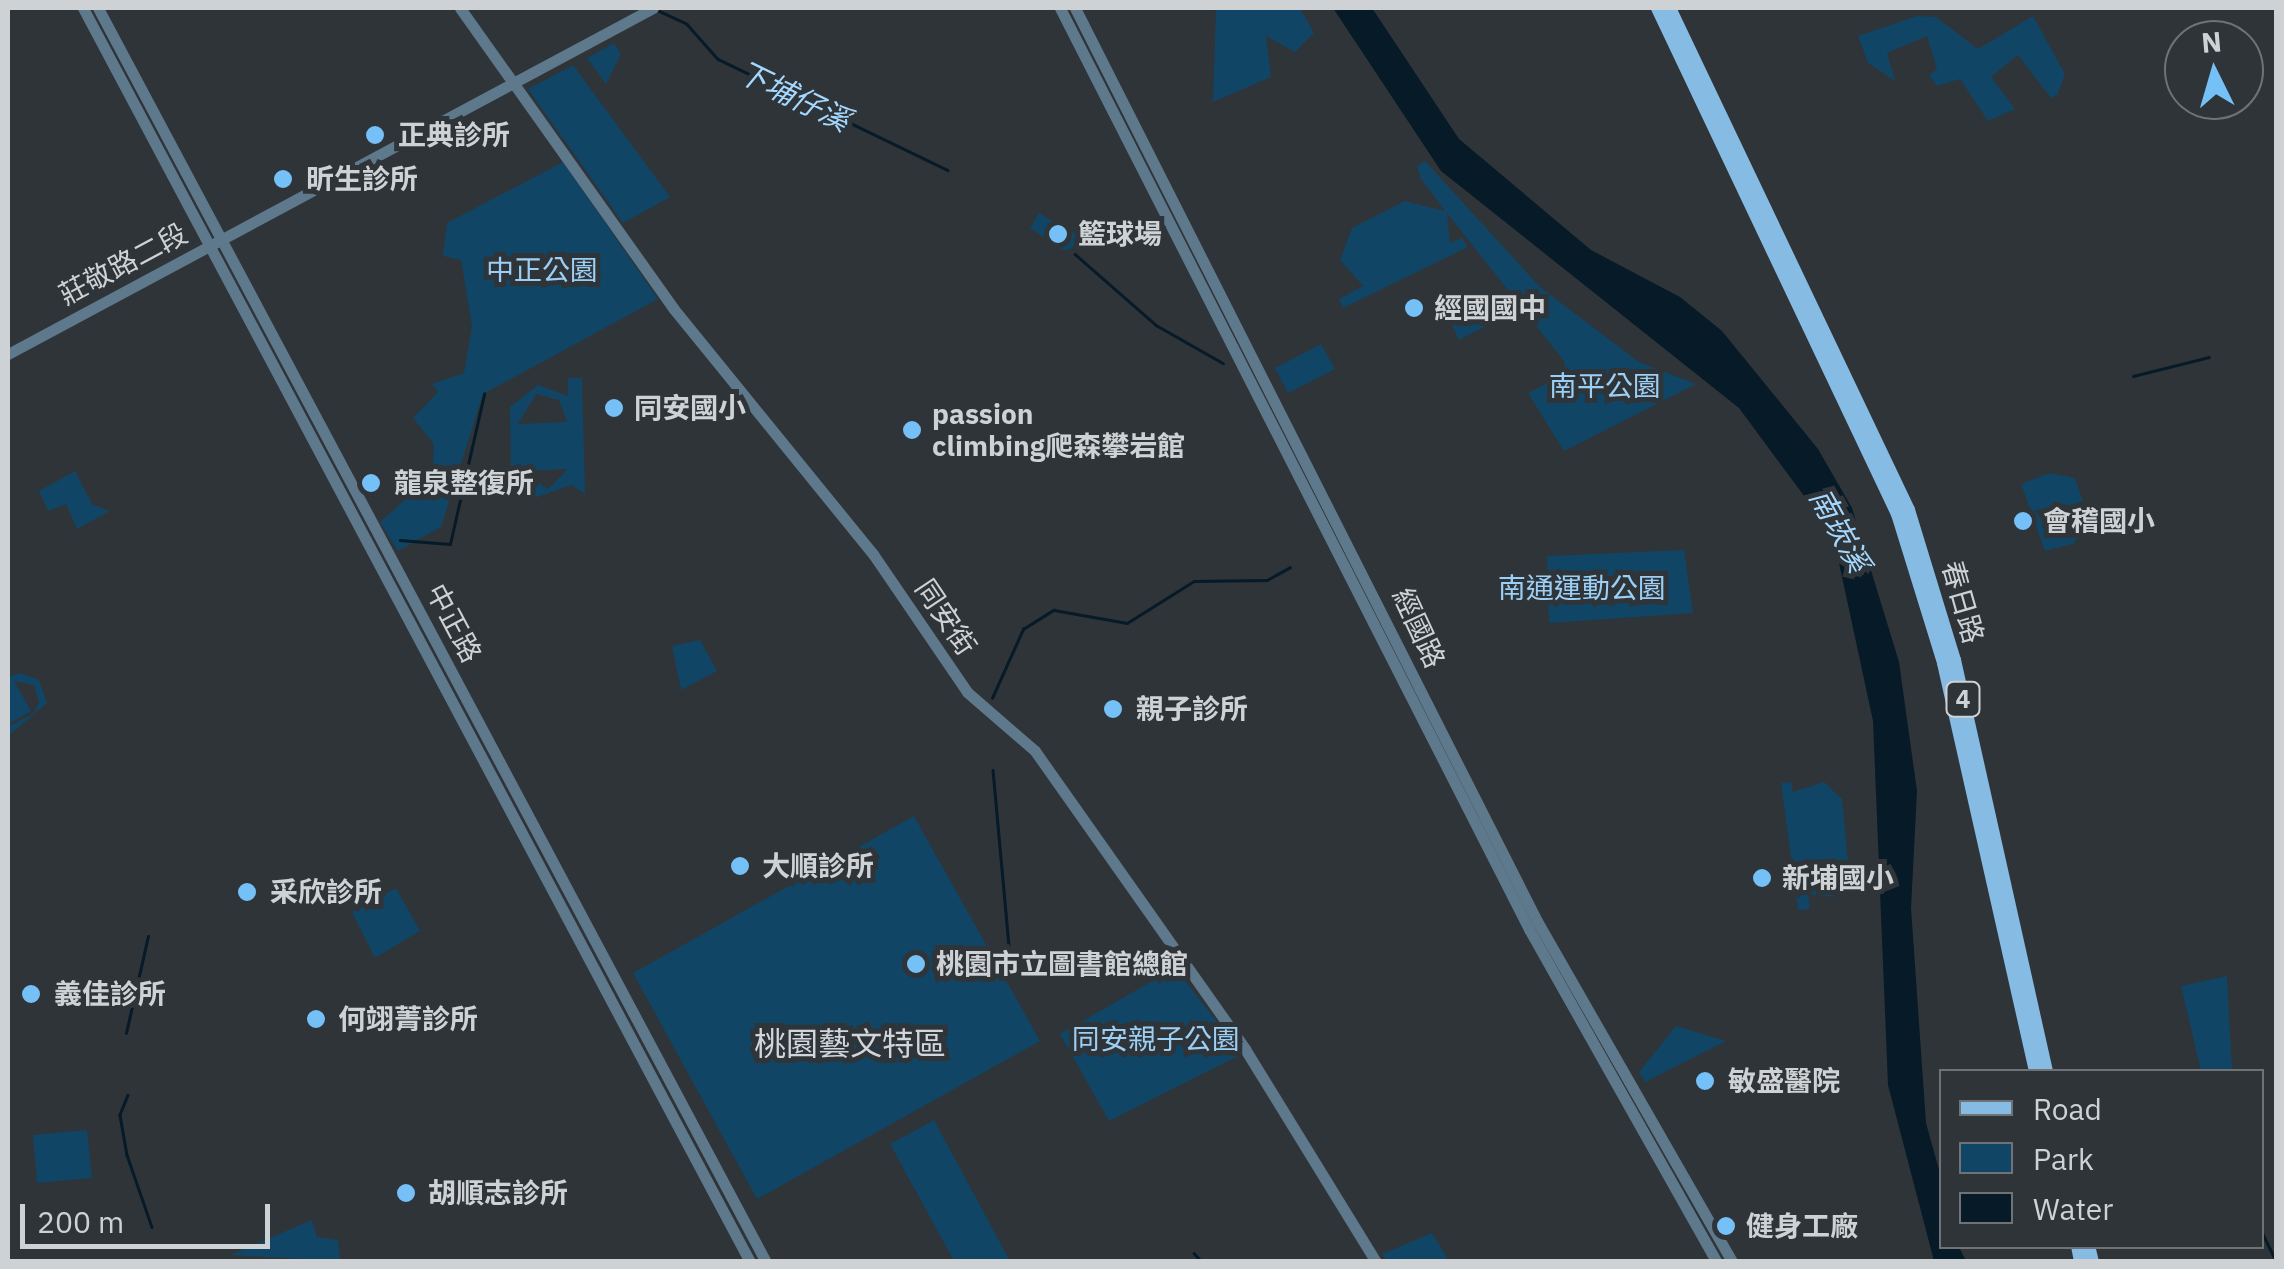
<!DOCTYPE html>
<meta charset="utf-8">
<style>
body{margin:0}
#map{position:relative;width:2284px;height:1269px;overflow:hidden;background:#2f3438;font-family:"IBM Plex Sans","Noto Sans TC",sans-serif}
div>[style]{position:absolute}
.green>*{inset:0;background:#104566}
.water>*{inset:0;background:#061a28}
.stream>*{height:2.5px;margin:-1.25px;padding:0 1.25px;transform-origin:1.25px;border-radius:1.25px;background:#061a28}
.tertiary>*{height:11px;margin:-5.5px;padding:0 5.5px;transform-origin:5.5px;border-radius:5.5px;background:#5e788c}
.primary>*{height:14px;margin:-7px;padding:0 7px;transform-origin:7px;border-radius:7px;background:#86bce4}
.dots>*{width:28px;height:28px;translate:-50% -50%;box-sizing:border-box;border:5px solid #2f3438;border-radius:50%}
span{translate:-50% -50%;white-space:nowrap;text-align:center;line-height:1.15;-webkit-text-stroke:10px #2f3438;paint-order:stroke}
.shield-label span{padding:2px 8px;background:#2f3438;border:2px solid;border-radius:8px;-webkit-text-stroke-width:0}
.shield-label{font-size:25px;color:#cfd2d4;font-weight:700}
.poi-label{font-size:28px;color:#cfd2d4;font-weight:700}
.left{translate:0 -50%;text-align:left}
.street-label{font-size:28px;color:#cfd2d4}
.park-label{font-size:28px;color:#9ccff5}
.water-label{font-size:30px;color:#a5d8ff;font-style:italic}
.quarter-label{font-size:32px;color:#d0d6db}
.frame{position:absolute;inset:0;border:10px solid #cfd2d4;pointer-events:none}
.legend{position:absolute;left:1939px;top:1069px;width:325px;height:180px;box-sizing:border-box;background:#2f3438;border:2px solid #6f7376;margin:0;padding:12px 18px;list-style:none;font-size:30px;color:#cfd2d4}
.legend li{display:flex;align-items:center;gap:20px;height:50px}
.legend b{width:50px;border:2px solid #6f7376}
.north{position:absolute;left:2164px;top:20px;width:100px;height:100px;box-sizing:border-box;background:#2f3438;border:2px solid #6f7376;border-radius:50%;rotate:355deg;font-size:28px;font-weight:700;line-height:40px;text-align:center;color:#cfd2d4}
.north::after{content:'';display:block;margin:auto;width:35px;height:45px;background:#75c0f6;clip-path:polygon(50% 0,100% 100%,50% 72%,0 100%)}
.scale{position:absolute;left:20px;top:1204px;width:250px;height:45px;box-sizing:border-box;border:5px solid #cfd2d4;border-top:0;padding-left:12px;font-size:30px;line-height:35px;white-space:nowrap;color:#cfd2d4;-webkit-text-stroke:8px #2f3438;paint-order:stroke}
</style>
<div id="map">
<div class="green">
<div style="clip-path:polygon(1216px 8px,1300px 8px,1314px 33px,1295px 52px,1266px 36px,1271px 77px,1213px 102px)"></div>
<div style="clip-path:polygon(1917px 16px,1936px 17px,1978px 49px,2033px 16px,2065px 74px,2058px 94px,2051px 98px,2018px 55px,1991px 77px,2015px 109px,1988px 121px,1960px 79px,1937px 86px,1929px 75px,1937px 69px,1927px 36px,1887px 53px,1895px 81px,1868px 63px,1858px 36px)"></div>
<div style="clip-path:polygon(614px 43px,621px 54px,606px 84px,587px 58px)"></div>
<div style="clip-path:polygon(573px 65px,670px 197px,623px 223px,528px 89px)"></div>
<div style="clip-path:polygon(1425px 161px,1540px 287px,1639px 362px,1696px 384px,1564px 451px,1528px 393px,1566px 374px,1564px 361px,1447px 213px,1450px 243px,1462px 238px,1468px 247px,1343px 308px,1339px 299px,1363px 286px,1340px 260px,1352px 228px,1405px 201px,1445px 211px,1421px 179px,1417px 166px)"></div>
<div style="clip-path:polygon(563px 162px,658px 299px,483px 394px,441px 527px,398px 551px,380px 522px,432px 476px,434px 444px,413px 418px,438px 392px,432px 384px,464px 373px,472px 326px,461px 260px,443px 256px,447px 223px)"></div>
<div style="clip-path:polygon(1039px 213px,1057px 224px,1087px 240px,1065px 251px,1030px 228px)"></div>
<div style="clip-path:polygon(1477px 289px,1501px 318px,1459px 340px,1442px 304px)"></div>
<div style="clip-path:polygon(1321px 344px,1335px 369px,1288px 393px,1275px 368px)"></div>
<div style="clip-path:polygon(evenodd,568px 378px,582px 378px,585px 494px,572px 485px,534px 498px,511px 476px,510px 407px,538px 385px,568px 396px,568px 378px,536px 394px,559px 400px,567px 422px,518px 424px,536px 394px,568px 378px,568px 469px,548px 489px,520px 471px,521px 471px,568px 469px)"></div>
<div style="clip-path:polygon(75px 471px,92px 504px,110px 511px,77px 529px,66px 504px,48px 511px,39px 491px)"></div>
<div style="clip-path:polygon(2050px 473px,2075px 478px,2090px 522px,2073px 544px,2045px 551px,2021px 484px)"></div>
<div style="clip-path:polygon(1684px 550px,1693px 613px,1549px 623px,1547px 556px)"></div>
<div style="clip-path:polygon(700px 640px,717px 671px,681px 690px,672px 646px)"></div>
<div style="clip-path:polygon(20px 673px,39px 680px,47px 703px,8px 736px,8px 727px,34px 713px,39px 702px,34px 685px,14px 681px,31px 711px,8px 724px,8px 677px)"></div>
<div style="clip-path:polygon(1791px 782px,1793px 792px,1824px 782px,1842px 799px,1850px 881px,1833px 897px,1808px 894px,1810px 909px,1798px 910px,1781px 783px)"></div>
<div style="clip-path:polygon(914px 816px,1040px 1041px,757px 1199px,633px 973px)"></div>
<div style="clip-path:polygon(396px 888px,420px 931px,375px 958px,352px 912px)"></div>
<div style="clip-path:polygon(1175px 968px,1242px 1054px,1109px 1121px,1060px 1034px)"></div>
<div style="clip-path:polygon(2227px 976px,2232px 1071px,2201px 1071px,2181px 986px)"></div>
<div style="clip-path:polygon(1676px 1026px,1726px 1041px,1645px 1082px,1639px 1072px)"></div>
<div style="clip-path:polygon(934px 1120px,1010px 1261px,954px 1261px,890px 1144px)"></div>
<div style="clip-path:polygon(87px 1130px,92px 1178px,37px 1183px,33px 1135px)"></div>
<div style="clip-path:polygon(312px 1220px,317px 1237px,338px 1240px,340px 1261px,230px 1255px)"></div>
<div style="clip-path:polygon(1432px 1233px,1449px 1261px,1387px 1261px,1382px 1254px)"></div>
</div>
<div class="water">
<div style="clip-path:polygon(1333px 8px,1372px 8px,1459px 139px,1591px 250px,1680px 297px,1722px 331px,1818px 449px,1852px 508px,1899px 662px,1917px 791px,1911px 908px,1926px 1123px,1941px 1177px,1942px 1246px,1959px 1247px,1966px 1261px,1934px 1261px,1888px 1085px,1873px 721px,1833px 535px,1739px 408px,1441px 171px)"></div>
</div>
<div class="stream">
<div style="left:655px;top:9px;width:35px;rotate:25deg"></div>
<div style="left:687px;top:24px;width:47px;rotate:48.5deg"></div>
<div style="left:718px;top:59px;width:255px;rotate:25.8deg"></div>
<div style="left:1075px;top:254px;width:108px;rotate:41.2deg"></div>
<div style="left:1156px;top:325px;width:77px;rotate:29.6deg"></div>
<div style="left:2133px;top:376px;width:78px;rotate:-14deg"></div>
<div style="left:400px;top:540px;width:50px;rotate:4.6deg"></div>
<div style="left:450px;top:544px;width:154px;rotate:-77.2deg"></div>
<div style="left:992px;top:698px;width:76px;rotate:-65.8deg"></div>
<div style="left:1023px;top:629px;width:36px;rotate:-32deg"></div>
<div style="left:1054px;top:610px;width:74px;rotate:10.1deg"></div>
<div style="left:1127px;top:623px;width:79px;rotate:-32.1deg"></div>
<div style="left:1194px;top:581px;width:73px;rotate:-0.8deg"></div>
<div style="left:1267px;top:580px;width:26px;rotate:-29deg"></div>
<div style="left:993px;top:770px;width:176px;rotate:84.8deg"></div>
<div style="left:126px;top:1033px;width:99px;rotate:-77.2deg"></div>
<div style="left:128px;top:1095px;width:22px;rotate:112deg"></div>
<div style="left:120px;top:1115px;width:41px;rotate:80.1deg"></div>
<div style="left:127px;top:1155px;width:76px;rotate:70.9deg"></div>
<div style="left:2262px;top:1232px;width:32px;rotate:64deg"></div>
<div style="left:1194px;top:1253px;width:12px;rotate:48deg"></div>
</div>
<div class="tertiary">
<div style="left:83px;top:8px;width:1420px;rotate:61.99deg"></div>
<div style="left:98px;top:8px;width:1421px;rotate:61.96deg"></div>
<div style="left:460px;top:8px;width:368px;rotate:54.6deg"></div>
<div style="left:673px;top:308px;width:317px;rotate:50.9deg"></div>
<div style="left:873px;top:554px;width:167px;rotate:55.7deg"></div>
<div style="left:967px;top:692px;width:90px;rotate:40.9deg"></div>
<div style="left:1035px;top:751px;width:365px;rotate:54.8deg"></div>
<div style="left:1245px;top:1049px;width:250px;rotate:58.4deg"></div>
<div style="left:1060px;top:8px;width:1034px;rotate:63.01deg"></div>
<div style="left:1529px;top:929px;width:382px;rotate:60.6deg"></div>
<div style="left:1075px;top:8px;width:1023px;rotate:63.16deg"></div>
<div style="left:1537px;top:921px;width:393px;rotate:60.2deg"></div>
<div style="left:8px;top:354px;width:732px;rotate:-28.21deg"></div>
</div>
<div class="primary">
<div style="left:1658px;top:8px;width:560px;rotate:64.62deg"></div>
<div style="left:1898px;top:514px;width:156px;rotate:72.8deg"></div>
<div style="left:1944px;top:663px;width:419px;rotate:77.3deg"></div>
<div style="left:1669px;top:8px;width:556px;rotate:64.54deg"></div>
<div style="left:1908px;top:510px;width:157px;rotate:73deg"></div>
<div style="left:1954px;top:660px;width:422px;rotate:77.4deg"></div>
<div style="left:2078px;top:1246px;width:16px;rotate:79deg"></div>
<div style="left:2088px;top:1246px;width:16px;rotate:76deg"></div>
</div>
<div class="dots">
<div style="left:375px;top:135px;background:#75c0f6"></div>
<div style="left:283px;top:179px;background:#75c0f6"></div>
<div style="left:1058px;top:234px;background:#75c0f6"></div>
<div style="left:1414px;top:308px;background:#75c0f6"></div>
<div style="left:614px;top:408px;background:#75c0f6"></div>
<div style="left:912px;top:430px;background:#75c0f6"></div>
<div style="left:371px;top:483px;background:#75c0f6"></div>
<div style="left:2023px;top:521px;background:#75c0f6"></div>
<div style="left:1113px;top:709px;background:#75c0f6"></div>
<div style="left:740px;top:866px;background:#75c0f6"></div>
<div style="left:1762px;top:878px;background:#75c0f6"></div>
<div style="left:247px;top:892px;background:#75c0f6"></div>
<div style="left:916px;top:964px;background:#75c0f6"></div>
<div style="left:31px;top:994px;background:#75c0f6"></div>
<div style="left:316px;top:1019px;background:#75c0f6"></div>
<div style="left:1705px;top:1081px;background:#75c0f6"></div>
<div style="left:406px;top:1193px;background:#75c0f6"></div>
<div style="left:1726px;top:1226px;background:#75c0f6"></div>
</div>
<div class="shield-label">
<span style="left:1963px;top:699px">4</span>
</div>
<div class="poi-label">
<span class="left" style="left:398px;top:135px">正典診所</span>
<span class="left" style="left:306px;top:179px">昕生診所</span>
<span class="left" style="left:1078px;top:234px">籃球場</span>
<span class="left" style="left:1434px;top:308px">經國國中</span>
<span class="left" style="left:634px;top:408px">同安國小</span>
<span class="left" style="left:932px;top:430px">passion<br>climbing爬森攀岩館</span>
<span class="left" style="left:394px;top:483px">龍泉整復所</span>
<span class="left" style="left:2043px;top:521px">會稽國小</span>
<span class="left" style="left:1136px;top:709px">親子診所</span>
<span class="left" style="left:762px;top:866px">大順診所</span>
<span class="left" style="left:1782px;top:878px">新埔國小</span>
<span class="left" style="left:270px;top:892px">采欣診所</span>
<span class="left" style="left:936px;top:964px">桃園市立圖書館總館</span>
<span class="left" style="left:54px;top:994px">義佳診所</span>
<span class="left" style="left:338px;top:1019px">何翊菁診所</span>
<span class="left" style="left:1728px;top:1081px">敏盛醫院</span>
<span class="left" style="left:428px;top:1193px">胡順志診所</span>
<span class="left" style="left:1746px;top:1226px">健身工廠</span>
</div>
<div class="street-label">
<span style="left:123px;top:264px;rotate:-28deg">莊敬路二段</span>
<span style="left:1963px;top:602px;rotate:74deg">春日路</span>
<span style="left:946px;top:617px;rotate:56deg">同安街</span>
<span style="left:454px;top:623px;rotate:62deg">中正路</span>
<span style="left:1419px;top:628px;rotate:65deg">經國路</span>
</div>
<div class="park-label">
<span style="left:542px;top:270px">中正公園</span>
<span style="left:1605px;top:386px">南平公園</span>
<span style="left:1582px;top:588px">南通運動公園</span>
<span style="left:1156px;top:1039px">同安親子公園</span>
</div>
<div class="water-label">
<span style="left:794px;top:96px;rotate:26deg">下埔仔溪</span>
<span style="left:1840px;top:530px;rotate:61deg">南崁溪</span>
</div>
<div class="quarter-label">
<span style="left:850px;top:1043px">桃園藝文特區</span>
</div>
<div class="frame"></div>
<ul class="legend">
<li><b style="height:12px;background:#86bce4"></b>Road</li>
<li><b style="height:28px;background:#104566"></b>Park</li>
<li><b style="height:28px;background:#061a28"></b>Water</li>
</ul>
<div class="north">N</div>
<div class="scale">200 m</div>
</div>
